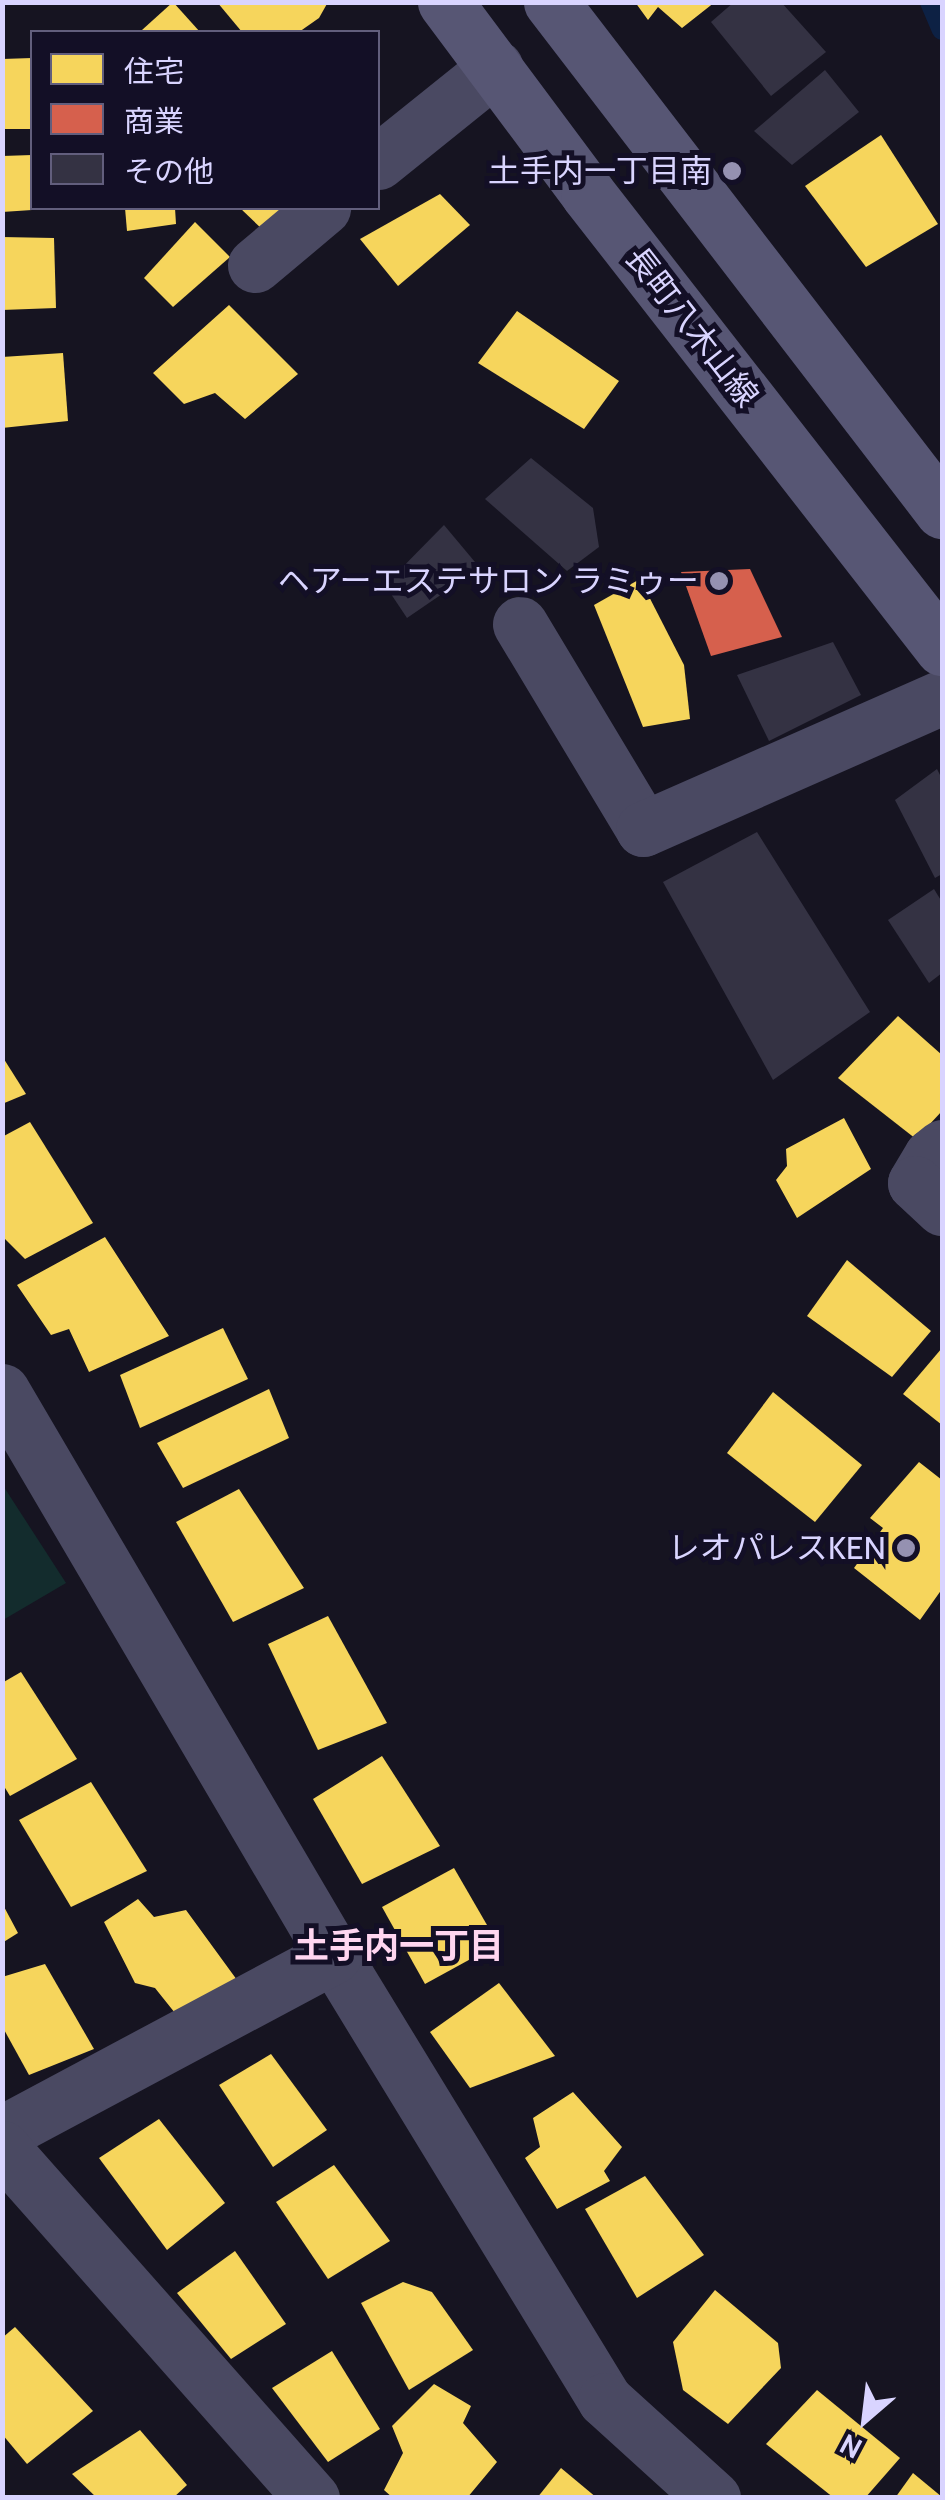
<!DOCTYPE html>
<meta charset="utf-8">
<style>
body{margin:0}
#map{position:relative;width:945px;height:2500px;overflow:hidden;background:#161421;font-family:Cabin,"Noto Sans JP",sans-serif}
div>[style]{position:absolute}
.green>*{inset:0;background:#132c2d}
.homes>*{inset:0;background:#f6d55c}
.shops>*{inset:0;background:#d6604d}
.stream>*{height:20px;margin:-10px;padding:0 10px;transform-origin:10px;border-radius:10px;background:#0d2144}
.building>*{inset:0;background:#343243}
.street>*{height:55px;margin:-27.5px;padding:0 27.5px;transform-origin:27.5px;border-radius:27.5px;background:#4a4962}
.secondary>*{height:55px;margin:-27.5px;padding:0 27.5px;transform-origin:27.5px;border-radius:27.5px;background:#575674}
.dots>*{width:28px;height:28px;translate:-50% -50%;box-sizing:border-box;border:5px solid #130f26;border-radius:50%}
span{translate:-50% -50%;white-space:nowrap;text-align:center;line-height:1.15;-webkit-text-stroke:10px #130f26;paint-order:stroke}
.poi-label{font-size:32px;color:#d9d4ff}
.right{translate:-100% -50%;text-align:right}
.street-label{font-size:32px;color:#d9d4ff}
.neighbourhood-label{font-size:35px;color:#ffd6f0;font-weight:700}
.frame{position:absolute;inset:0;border:5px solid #d9d4ff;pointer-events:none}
.legend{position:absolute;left:30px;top:30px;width:350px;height:180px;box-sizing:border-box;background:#130f26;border:2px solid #625e7d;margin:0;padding:12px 18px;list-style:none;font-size:30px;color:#d9d4ff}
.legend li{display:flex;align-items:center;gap:20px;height:50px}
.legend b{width:50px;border:2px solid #625e7d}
.north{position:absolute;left:815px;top:2370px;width:100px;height:100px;-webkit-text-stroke:8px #130f26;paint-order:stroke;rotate:208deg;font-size:28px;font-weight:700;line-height:40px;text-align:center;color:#d9d4ff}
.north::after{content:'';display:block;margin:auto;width:35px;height:45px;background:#d9d4ff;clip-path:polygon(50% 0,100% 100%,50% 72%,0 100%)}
</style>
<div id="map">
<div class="green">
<div style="clip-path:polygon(2px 1484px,66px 1583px,3px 1620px,2px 1620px)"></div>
</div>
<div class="homes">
<div style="clip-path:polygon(173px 2px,200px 32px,145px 32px,142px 30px)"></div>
<div style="clip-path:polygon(217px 2px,328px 2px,319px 18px,299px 32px,242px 32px)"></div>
<div style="clip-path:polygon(635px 2px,715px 2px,682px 28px,658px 7px,648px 20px)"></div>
<div style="clip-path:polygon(32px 58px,32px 129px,2px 129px,2px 59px)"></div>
<div style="clip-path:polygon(881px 135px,938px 224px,866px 267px,805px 186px)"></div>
<div style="clip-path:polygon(32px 155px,32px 210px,2px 212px,2px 156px)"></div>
<div style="clip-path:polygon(440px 194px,470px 225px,398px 286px,360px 239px)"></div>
<div style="clip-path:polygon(125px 208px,175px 208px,176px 224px,127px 231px)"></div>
<div style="clip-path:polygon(240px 208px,289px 208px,263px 230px)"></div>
<div style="clip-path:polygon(195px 222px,230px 257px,173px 307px,144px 278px)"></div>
<div style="clip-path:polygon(2px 237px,54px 238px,56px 308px,2px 310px)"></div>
<div style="clip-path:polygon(229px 305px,298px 374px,245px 419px,215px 393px,184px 404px,153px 373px)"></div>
<div style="clip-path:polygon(517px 311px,619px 381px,584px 429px,478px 363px)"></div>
<div style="clip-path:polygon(63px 353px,68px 421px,2px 428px,2px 357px)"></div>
<div style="clip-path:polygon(640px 579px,684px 665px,690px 719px,643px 727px,594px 605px)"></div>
<div style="clip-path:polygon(898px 1016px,942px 1055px,942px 1111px,916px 1139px,838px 1078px)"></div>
<div style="clip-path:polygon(2px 1056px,26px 1094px,2px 1104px)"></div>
<div style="clip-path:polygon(844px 1118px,871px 1169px,797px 1218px,776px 1180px,787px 1166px,786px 1149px)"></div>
<div style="clip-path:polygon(30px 1122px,93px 1223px,25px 1259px,2px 1236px,2px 1137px)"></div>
<div style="clip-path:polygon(105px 1237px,169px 1336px,89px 1372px,69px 1329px,51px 1335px,17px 1285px)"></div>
<div style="clip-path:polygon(847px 1260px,931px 1331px,892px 1377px,807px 1316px)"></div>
<div style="clip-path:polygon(223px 1328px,248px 1379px,140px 1428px,120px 1375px)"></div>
<div style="clip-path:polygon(942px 1348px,942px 1425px,903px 1394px)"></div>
<div style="clip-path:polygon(269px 1389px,289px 1438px,183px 1488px,157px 1443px)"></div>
<div style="clip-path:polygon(773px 1392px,862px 1465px,815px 1522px,727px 1453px)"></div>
<div style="clip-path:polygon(919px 1462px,942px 1480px,942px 1589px,920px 1620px,854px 1568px,883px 1528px,870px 1518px)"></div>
<div style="clip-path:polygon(239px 1489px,304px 1588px,233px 1622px,176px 1522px)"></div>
<div style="clip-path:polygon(328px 1616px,387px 1723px,318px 1750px,268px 1644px)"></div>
<div style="clip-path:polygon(21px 1672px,77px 1759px,10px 1796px,2px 1783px,2px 1683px)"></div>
<div style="clip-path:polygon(382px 1756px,440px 1846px,362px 1884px,313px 1799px)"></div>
<div style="clip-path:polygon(91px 1782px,147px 1871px,71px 1907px,19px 1820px)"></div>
<div style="clip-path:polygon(454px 1868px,498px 1944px,425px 1984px,382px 1907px)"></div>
<div style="clip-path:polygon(138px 1899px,154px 1917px,186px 1910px,237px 1980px,175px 2013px,155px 1988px,135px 1983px,104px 1922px)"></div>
<div style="clip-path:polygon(2px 1903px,18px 1933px,2px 1943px)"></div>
<div style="clip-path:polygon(45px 1964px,94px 2049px,29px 2075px,2px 2026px,2px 1977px)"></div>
<div style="clip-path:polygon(499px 1983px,555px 2056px,470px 2088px,430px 2032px)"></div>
<div style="clip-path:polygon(271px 2054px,327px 2130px,273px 2167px,219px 2085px)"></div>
<div style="clip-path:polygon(573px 2092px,622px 2147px,604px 2171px,610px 2181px,557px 2209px,525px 2158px,540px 2147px,533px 2118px)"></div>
<div style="clip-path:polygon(159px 2119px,225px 2203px,167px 2250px,99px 2158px)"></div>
<div style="clip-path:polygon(334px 2165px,390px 2241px,328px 2279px,276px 2202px)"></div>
<div style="clip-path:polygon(645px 2176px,704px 2255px,637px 2298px,585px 2209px)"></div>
<div style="clip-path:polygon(235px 2251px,286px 2324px,231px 2359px,177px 2293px)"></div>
<div style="clip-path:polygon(403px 2282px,432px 2292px,473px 2350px,409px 2390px,361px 2303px)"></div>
<div style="clip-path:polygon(715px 2290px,778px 2343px,781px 2368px,728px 2424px,683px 2390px,673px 2342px)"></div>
<div style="clip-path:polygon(15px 2327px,93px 2411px,27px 2464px,2px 2434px,2px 2338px)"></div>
<div style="clip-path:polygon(332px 2351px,380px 2429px,328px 2462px,272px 2388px)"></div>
<div style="clip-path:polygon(434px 2384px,471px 2406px,463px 2423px,497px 2462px,467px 2498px,393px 2498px,384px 2490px,403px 2453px,392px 2426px)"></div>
<div style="clip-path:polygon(817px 2390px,900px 2458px,865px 2498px,834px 2498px,766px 2444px)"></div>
<div style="clip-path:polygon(140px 2430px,187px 2485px,173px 2498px,97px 2498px,72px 2474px)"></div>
<div style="clip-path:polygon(561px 2468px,597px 2498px,537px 2498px)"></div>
<div style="clip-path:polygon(913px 2473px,942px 2497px,942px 2498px,895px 2498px)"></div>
</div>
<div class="shops">
<div style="clip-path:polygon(750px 569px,782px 637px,711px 656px,681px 572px)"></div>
</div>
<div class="stream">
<div style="left:930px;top:2px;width:30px;rotate:67deg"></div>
</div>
<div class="building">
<div style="clip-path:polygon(734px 2px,781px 2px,826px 52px,771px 96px,711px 22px)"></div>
<div style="clip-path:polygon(825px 70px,859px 112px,792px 165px,754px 131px)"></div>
<div style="clip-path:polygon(531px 458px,593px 508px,599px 547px,567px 571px,485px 499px)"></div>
<div style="clip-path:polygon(444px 525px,480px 568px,407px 618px,385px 585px)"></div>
<div style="clip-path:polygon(833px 642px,861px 695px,769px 741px,737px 675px)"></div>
<div style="clip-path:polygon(937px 769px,942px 779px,942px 874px,935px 878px,895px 800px)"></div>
<div style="clip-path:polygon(757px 832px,870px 1012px,773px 1080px,663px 882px)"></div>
<div style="clip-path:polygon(934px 889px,942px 902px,942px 973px,929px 983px,888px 920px)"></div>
</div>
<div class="street">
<div style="left:378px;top:162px;width:151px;rotate:-38.8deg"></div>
<div style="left:255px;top:265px;width:89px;rotate:-40deg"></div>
<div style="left:520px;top:624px;width:239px;rotate:59deg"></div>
<div style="left:643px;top:829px;width:327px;rotate:-23.8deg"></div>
<div style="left:942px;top:1147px;width:14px;rotate:141deg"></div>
<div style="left:931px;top:1156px;width:31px;rotate:121deg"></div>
<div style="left:915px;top:1183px;width:37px;rotate:43deg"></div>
<div style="left:2px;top:1391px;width:655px;rotate:59.56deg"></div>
<div style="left:334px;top:1956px;width:520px;rotate:58.6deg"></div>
<div style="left:605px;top:2400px;width:146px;rotate:42.2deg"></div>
<div style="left:2px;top:2133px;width:376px;rotate:-28.1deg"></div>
<div style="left:2px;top:2148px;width:468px;rotate:48.5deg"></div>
</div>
<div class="secondary">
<div style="left:445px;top:2px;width:239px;rotate:53.3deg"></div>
<div style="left:588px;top:194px;width:576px;rotate:52.06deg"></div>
<div style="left:551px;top:2px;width:642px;rotate:52.47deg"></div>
</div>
<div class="dots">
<div style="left:732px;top:171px;background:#9591b1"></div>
<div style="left:719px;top:581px;background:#9591b1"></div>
<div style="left:906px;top:1548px;background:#9591b1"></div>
</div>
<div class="poi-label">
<span class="right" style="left:712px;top:171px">土手内一丁目南</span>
<span class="right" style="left:699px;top:581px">ヘアーエステサロン ラミゥー</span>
<span class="right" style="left:886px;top:1548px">レオパレスKEN</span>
</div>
<div class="street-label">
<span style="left:692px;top:327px;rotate:52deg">長町八木山線</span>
</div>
<div class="neighbourhood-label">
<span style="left:399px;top:1946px">土手内一丁目</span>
</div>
<div class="frame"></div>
<ul class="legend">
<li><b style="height:28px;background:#f6d55c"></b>住宅</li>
<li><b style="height:28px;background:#d6604d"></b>商業</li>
<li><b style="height:28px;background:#343243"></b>その他</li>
</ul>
<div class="north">N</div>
</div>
